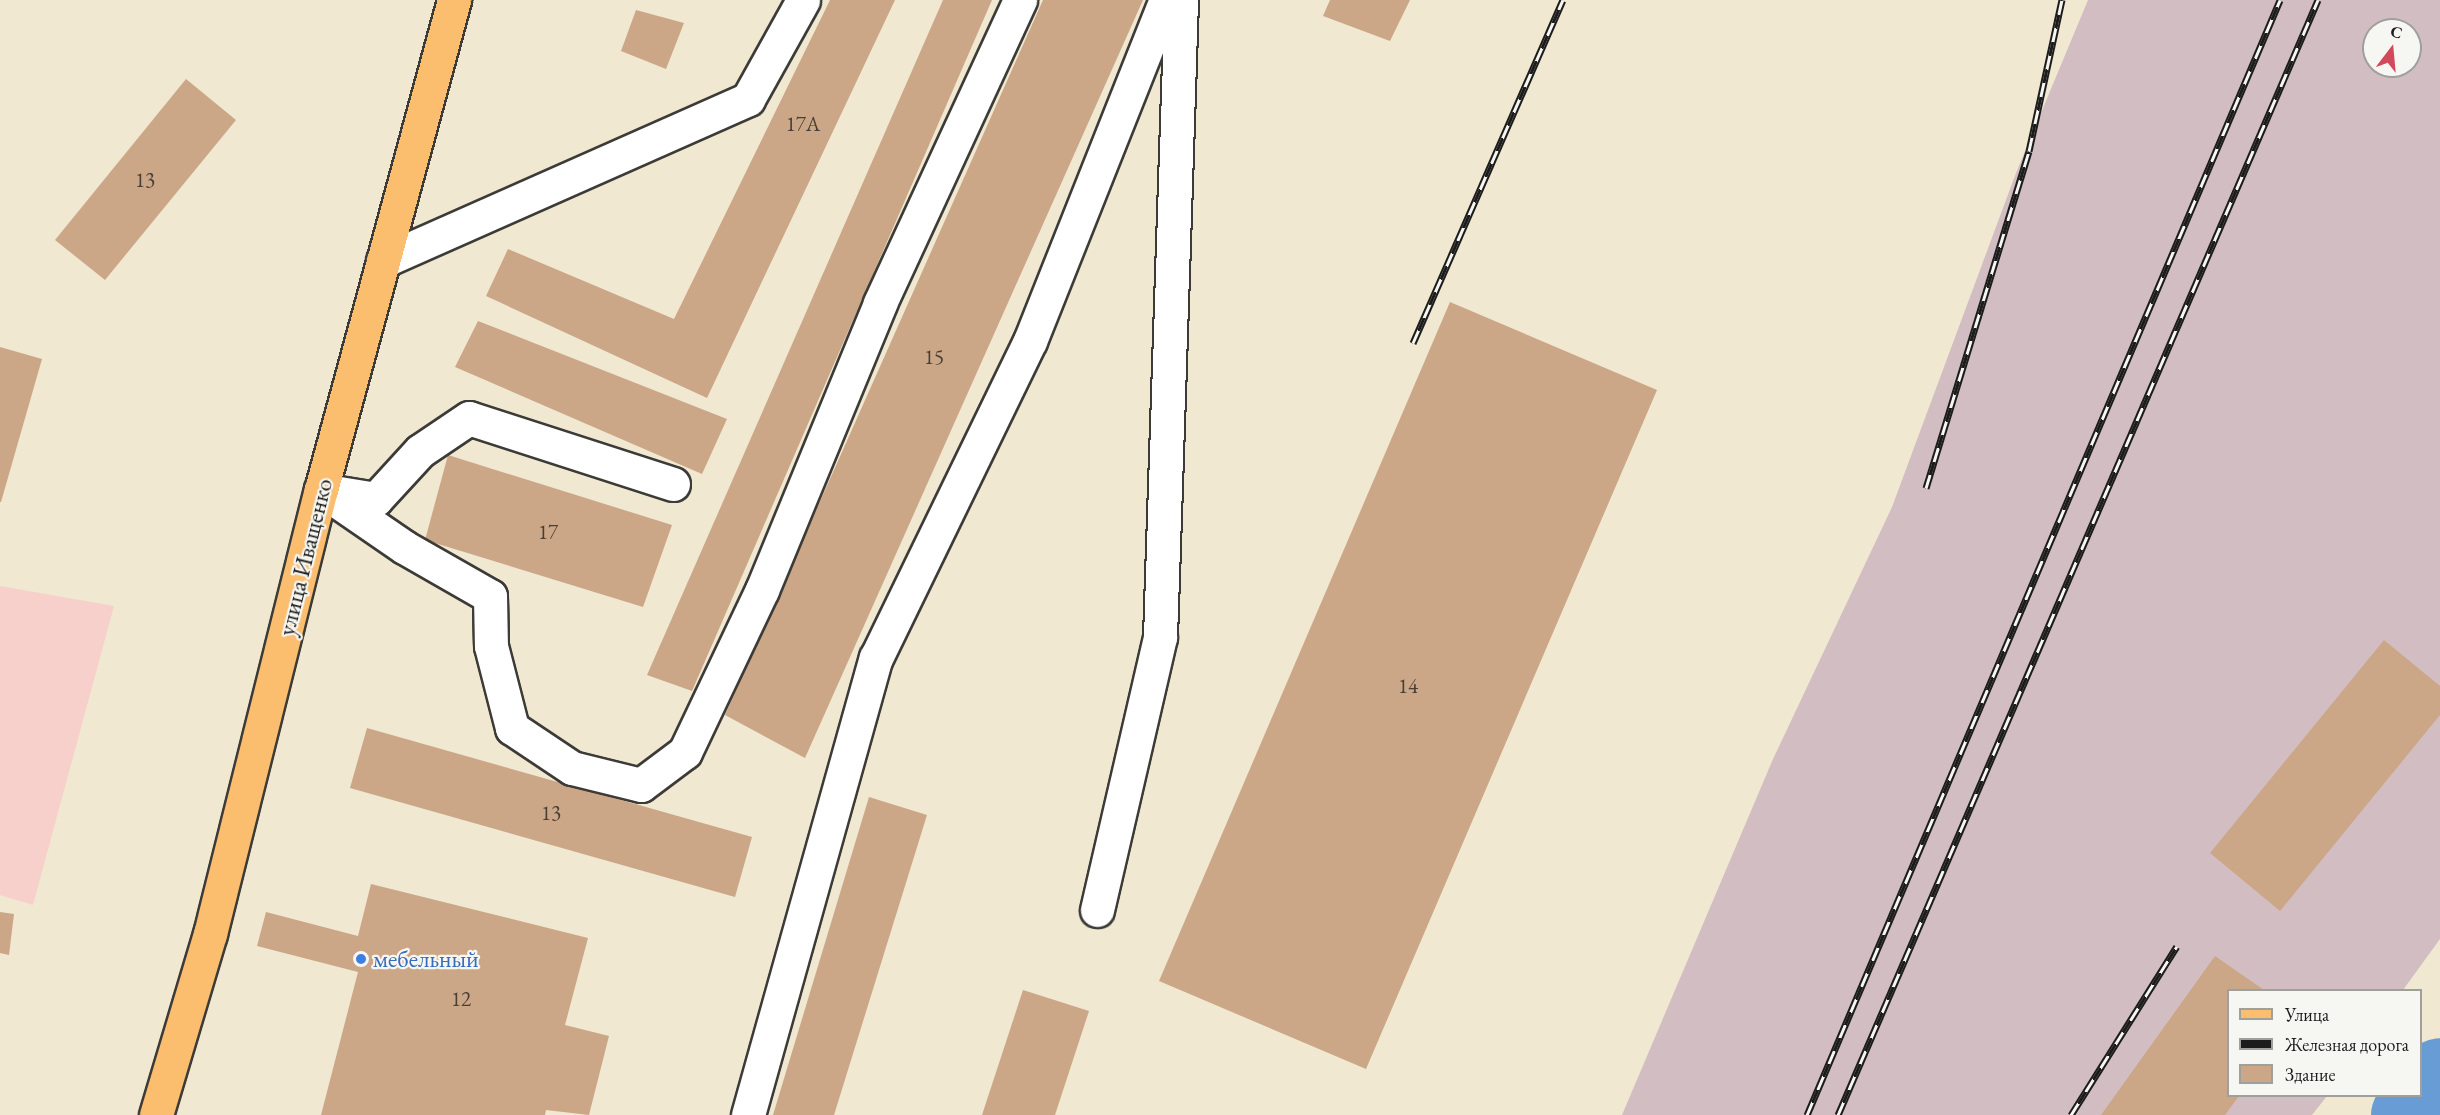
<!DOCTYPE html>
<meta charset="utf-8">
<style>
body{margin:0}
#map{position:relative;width:2440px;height:1115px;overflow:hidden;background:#f0e8d1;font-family:"EB Garamond",serif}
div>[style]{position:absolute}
.built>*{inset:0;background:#f7d0cb}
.industrial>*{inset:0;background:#d2bec2}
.river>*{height:74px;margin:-37px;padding:0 37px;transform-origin:37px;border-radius:37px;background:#679dd4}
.building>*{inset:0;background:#cba787}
.roads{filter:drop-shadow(2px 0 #3c3b37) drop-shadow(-2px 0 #3c3b37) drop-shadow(0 2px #3c3b37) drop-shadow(0 -2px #3c3b37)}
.minor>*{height:33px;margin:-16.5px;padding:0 16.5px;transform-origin:16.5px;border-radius:16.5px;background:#fff}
.major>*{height:33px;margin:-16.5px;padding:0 16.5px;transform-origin:16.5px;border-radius:16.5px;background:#fbbd6e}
.rail>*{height:7px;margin-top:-3.5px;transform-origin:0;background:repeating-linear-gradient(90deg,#f6f6f2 0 14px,#1c1c1c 0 28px);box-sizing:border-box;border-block:2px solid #1c1c1c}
.dots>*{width:16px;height:16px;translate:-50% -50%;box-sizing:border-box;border:3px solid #f6f6f2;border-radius:50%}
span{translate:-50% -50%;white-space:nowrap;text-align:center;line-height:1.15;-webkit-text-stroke:4.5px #f6f6f2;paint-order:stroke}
.number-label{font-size:21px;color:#483f37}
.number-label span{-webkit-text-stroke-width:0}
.street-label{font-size:24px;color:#1c1c1c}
.shop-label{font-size:24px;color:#366cbe}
.left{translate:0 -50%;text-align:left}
.legend{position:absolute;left:2227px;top:989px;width:195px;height:108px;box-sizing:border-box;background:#f6f6f2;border:2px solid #9f9f9c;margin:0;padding:8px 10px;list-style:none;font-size:18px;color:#1c1c1c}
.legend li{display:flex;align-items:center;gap:12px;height:30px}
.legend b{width:30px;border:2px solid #9f9f9c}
.north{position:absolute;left:2362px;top:18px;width:60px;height:60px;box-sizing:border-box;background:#f6f6f2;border:2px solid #9f9f9c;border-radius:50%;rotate:16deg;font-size:16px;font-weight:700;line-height:24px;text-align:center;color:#1c1c1c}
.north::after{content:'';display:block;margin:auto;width:21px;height:27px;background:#d1495b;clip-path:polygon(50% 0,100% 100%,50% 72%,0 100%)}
</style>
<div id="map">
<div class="built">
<div style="clip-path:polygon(0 586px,114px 606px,33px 905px,0 895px)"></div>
</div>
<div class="industrial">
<div style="clip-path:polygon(evenodd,2088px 0,2440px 0,2440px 939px,2403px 990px,2228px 990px,2228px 1096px,2327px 1096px,2312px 1115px,1622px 1115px,1773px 759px,1892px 507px,2016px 173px,2088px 0,2374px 30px,2410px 30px,2410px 66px,2374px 66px,2374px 30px)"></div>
</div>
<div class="river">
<div style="left:2408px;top:1115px;width:51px;rotate:-51.3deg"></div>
</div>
<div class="building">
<div style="clip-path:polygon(830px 0,895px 0,707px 398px,486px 296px,508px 249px,674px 319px)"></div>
<div style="clip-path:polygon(943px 0,992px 0,692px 691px,647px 675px)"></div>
<div style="clip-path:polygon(1043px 0,1143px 0,805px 758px,725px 715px)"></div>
<div style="clip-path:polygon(1330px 0,1410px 0,1390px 41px,1323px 16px)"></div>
<div style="clip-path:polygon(636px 10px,684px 23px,666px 69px,621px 51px)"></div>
<div style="clip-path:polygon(186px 79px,236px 120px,105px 280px,55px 240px)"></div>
<div style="clip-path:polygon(1450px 302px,1657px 390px,1366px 1069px,1159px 981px)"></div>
<div style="clip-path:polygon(478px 321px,727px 419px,702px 474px,455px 367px)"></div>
<div style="clip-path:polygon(0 347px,42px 359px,1px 502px,0 502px)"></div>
<div style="clip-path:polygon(448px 455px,672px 525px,643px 607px,425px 540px)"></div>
<div style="clip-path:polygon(2384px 640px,2440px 686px,2440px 715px,2280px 911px,2210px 853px)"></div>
<div style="clip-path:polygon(367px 728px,752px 837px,735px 897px,350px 788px)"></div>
<div style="clip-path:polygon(869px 797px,927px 815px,834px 1115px,773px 1115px)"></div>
<div style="clip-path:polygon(371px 884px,588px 938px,565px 1025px,609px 1036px,589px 1115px,546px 1110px,545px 1115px,321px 1115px,358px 972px,257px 946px,266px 912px,358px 936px)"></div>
<div style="clip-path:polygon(0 912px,14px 914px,9px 955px,0 953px)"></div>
<div style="clip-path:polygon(2215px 956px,2264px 990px,2228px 990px,2228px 1096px,2239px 1096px,2225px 1115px,2101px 1115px)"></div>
<div style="clip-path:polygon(1023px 990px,1089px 1011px,1055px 1115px,982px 1115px)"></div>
</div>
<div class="roads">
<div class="minor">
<div style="left:383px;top:261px;width:399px;rotate:-23.9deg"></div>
<div style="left:748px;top:99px;width:113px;rotate:-60.9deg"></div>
<div style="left:673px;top:484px;width:214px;rotate:-162.1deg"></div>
<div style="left:469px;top:418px;width:59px;rotate:146deg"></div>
<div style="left:420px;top:451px;width:65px;rotate:132.5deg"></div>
<div style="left:376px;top:499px;width:56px;rotate:-170.7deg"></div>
<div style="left:321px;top:490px;width:101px;rotate:34.5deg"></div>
<div style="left:404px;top:547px;width:99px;rotate:29.7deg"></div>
<div style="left:490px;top:596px;width:50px;rotate:88.9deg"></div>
<div style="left:491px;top:646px;width:85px;rotate:75.6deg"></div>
<div style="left:512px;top:728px;width:72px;rotate:33.7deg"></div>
<div style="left:572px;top:768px;width:71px;rotate:13.8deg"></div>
<div style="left:641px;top:785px;width:55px;rotate:-36.9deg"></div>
<div style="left:685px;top:752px;width:179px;rotate:-64.6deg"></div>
<div style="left:762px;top:590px;width:310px;rotate:-67.6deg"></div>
<div style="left:880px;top:303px;width:334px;rotate:-65.2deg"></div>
<div style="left:1097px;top:910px;width:280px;rotate:-77deg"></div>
<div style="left:1160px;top:637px;width:637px;rotate:-88.11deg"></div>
<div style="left:748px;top:1115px;width:475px;rotate:-74.4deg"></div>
<div style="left:876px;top:658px;width:352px;rotate:-64.1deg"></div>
<div style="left:1030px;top:341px;width:367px;rotate:-68.3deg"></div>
</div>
<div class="major">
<div style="left:156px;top:1115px;width:189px;rotate:-73.4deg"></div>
<div style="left:210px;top:934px;width:458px;rotate:-76deg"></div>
<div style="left:321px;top:490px;width:508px;rotate:-74.81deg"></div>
</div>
</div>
<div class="rail">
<div style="left:1413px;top:343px;width:374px;rotate:-66.4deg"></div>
<div style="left:1926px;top:488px;width:352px;rotate:-73deg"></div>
<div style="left:2029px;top:151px;width:155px;rotate:-77.7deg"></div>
<div style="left:1807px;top:1115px;width:1211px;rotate:-67.01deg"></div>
<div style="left:1838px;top:1115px;width:1214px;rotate:-66.71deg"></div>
<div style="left:2071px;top:1115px;width:199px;rotate:-57.9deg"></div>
</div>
<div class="dots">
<div style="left:361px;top:959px;background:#3f7fe0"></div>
</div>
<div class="number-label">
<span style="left:803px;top:124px">17А</span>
<span style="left:145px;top:180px">13</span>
<span style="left:934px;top:357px">15</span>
<span style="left:548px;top:532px">17</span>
<span style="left:1408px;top:686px">14</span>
<span style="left:551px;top:813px">13</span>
<span style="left:461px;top:999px">12</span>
</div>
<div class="street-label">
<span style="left:305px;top:557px;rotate:-76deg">улица Иващенко</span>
</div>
<div class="shop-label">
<span class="left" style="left:373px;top:959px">мебельный</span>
</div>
<ul class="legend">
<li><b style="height:8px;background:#fbbd6e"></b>Улица</li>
<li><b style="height:8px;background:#1c1c1c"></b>Железная дорога</li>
<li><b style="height:16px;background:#cba787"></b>Здание</li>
</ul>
<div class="north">С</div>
</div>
